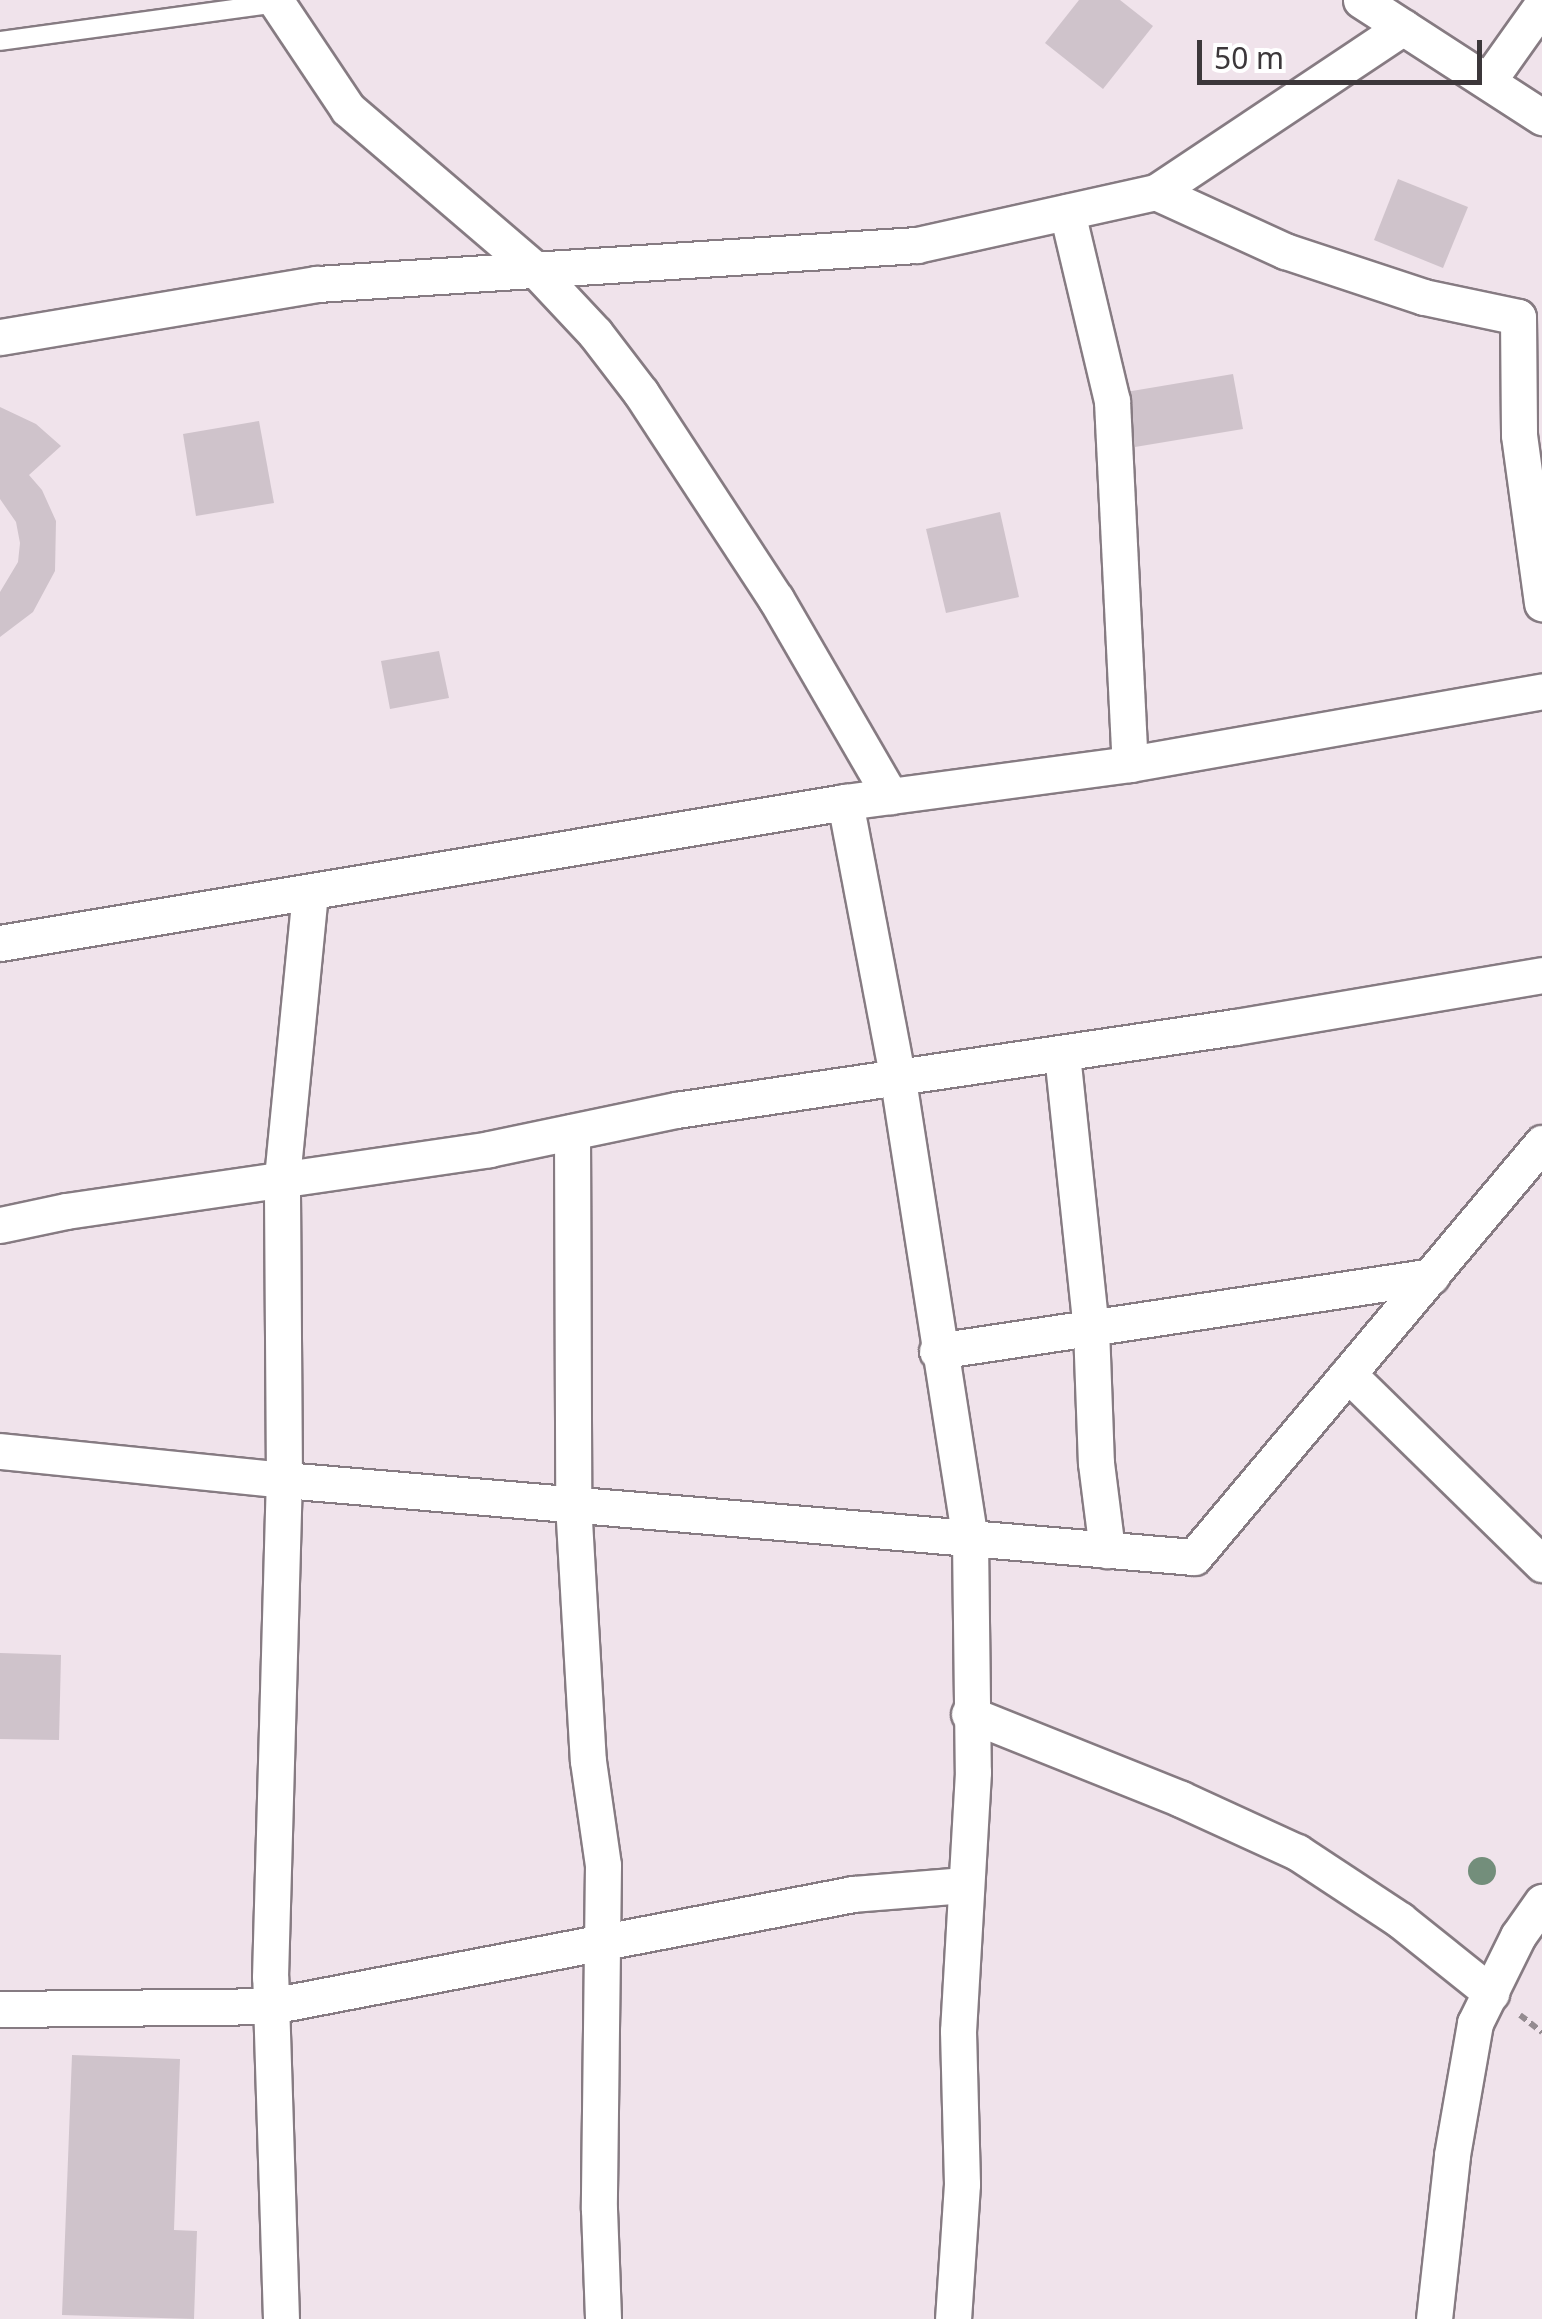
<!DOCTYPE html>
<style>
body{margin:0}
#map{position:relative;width:1542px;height:2319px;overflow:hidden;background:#f0e3eb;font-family:"Noto Sans",sans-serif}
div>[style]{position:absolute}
.building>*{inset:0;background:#cfc3cb}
.path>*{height:6px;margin-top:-3px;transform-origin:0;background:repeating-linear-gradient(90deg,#948b90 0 8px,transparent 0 13px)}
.roads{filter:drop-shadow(2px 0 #867b82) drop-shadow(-2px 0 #867b82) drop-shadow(0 2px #867b82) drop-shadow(0 -2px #867b82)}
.lane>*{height:18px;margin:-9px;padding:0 9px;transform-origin:9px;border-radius:9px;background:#fff}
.street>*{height:35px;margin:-17.5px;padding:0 17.5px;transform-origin:17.5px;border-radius:17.5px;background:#fff}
.trees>*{width:28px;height:28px;margin:-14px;border-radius:50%;background:#738e7b}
span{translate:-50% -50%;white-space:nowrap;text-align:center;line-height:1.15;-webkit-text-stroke:9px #fff;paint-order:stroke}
.scale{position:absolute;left:1197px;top:40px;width:285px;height:45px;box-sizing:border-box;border:5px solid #3c373a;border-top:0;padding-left:12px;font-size:30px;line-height:35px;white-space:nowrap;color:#3c373a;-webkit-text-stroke:8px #fff;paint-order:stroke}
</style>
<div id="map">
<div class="building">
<div style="clip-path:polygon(1079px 0,1120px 0,1153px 26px,1103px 89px,1045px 43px)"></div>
<div style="clip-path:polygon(1398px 179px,1468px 207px,1443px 268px,1374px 240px)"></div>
<div style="clip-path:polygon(1233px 374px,1243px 429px,1135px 447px,1126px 392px)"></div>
<div style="clip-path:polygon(0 407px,36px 424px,61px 446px,29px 475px,42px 490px,56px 521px,55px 571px,33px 612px,0 637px,0 592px,18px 562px,20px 543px,16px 522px,0 499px)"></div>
<div style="clip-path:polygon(259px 421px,274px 503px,196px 516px,183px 434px)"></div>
<div style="clip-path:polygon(1000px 512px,1019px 597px,946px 613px,926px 529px)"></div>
<div style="clip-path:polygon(439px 651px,449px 698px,390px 709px,381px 661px)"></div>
<div style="clip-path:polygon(0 1653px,61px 1655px,59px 1740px,0 1739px)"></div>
<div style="clip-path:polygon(72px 2055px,180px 2059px,174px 2230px,197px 2231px,194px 2319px,62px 2315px)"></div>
</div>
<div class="path">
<div style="left:1520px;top:2015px;width:28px;rotate:38deg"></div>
</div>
<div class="roads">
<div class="lane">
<div style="left:0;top:41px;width:280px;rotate:-7.8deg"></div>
</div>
<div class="street">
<div style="left:275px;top:0;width:131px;rotate:56.2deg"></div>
<div style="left:348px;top:109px;width:246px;rotate:40.6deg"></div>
<div style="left:535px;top:269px;width:88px;rotate:46.8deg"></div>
<div style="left:595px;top:333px;width:76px;rotate:52.5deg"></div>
<div style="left:641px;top:393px;width:246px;rotate:56.8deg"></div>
<div style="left:776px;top:599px;width:228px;rotate:59.9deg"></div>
<div style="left:1361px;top:0;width:216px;rotate:32.9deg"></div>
<div style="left:1488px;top:81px;width:93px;rotate:-54.6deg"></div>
<div style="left:1156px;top:192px;width:142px;rotate:24.6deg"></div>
<div style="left:1285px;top:251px;width:146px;rotate:18.3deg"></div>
<div style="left:1424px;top:297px;width:96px;rotate:12deg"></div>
<div style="left:1518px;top:317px;width:118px;rotate:89.5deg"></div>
<div style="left:1519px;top:435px;width:170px;rotate:82.2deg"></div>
<div style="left:1067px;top:212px;width:194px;rotate:76.6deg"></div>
<div style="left:1112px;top:401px;width:363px;rotate:87.2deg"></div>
<div style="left:0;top:337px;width:321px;rotate:-9.5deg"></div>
<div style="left:317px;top:284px;width:601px;rotate:-3.72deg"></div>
<div style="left:917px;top:245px;width:245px;rotate:-12.5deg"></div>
<div style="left:1156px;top:192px;width:297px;rotate:-33.7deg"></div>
<div style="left:845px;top:802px;width:283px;rotate:79.2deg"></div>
<div style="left:898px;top:1080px;width:465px;rotate:81.1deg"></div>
<div style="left:970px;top:1539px;width:233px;rotate:89.3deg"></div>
<div style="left:973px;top:1772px;width:259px;rotate:93.3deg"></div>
<div style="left:958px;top:2031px;width:153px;rotate:88.5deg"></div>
<div style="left:962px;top:2184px;width:135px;rotate:93.8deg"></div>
<div style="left:0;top:943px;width:857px;rotate:-9.47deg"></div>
<div style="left:845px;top:802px;width:288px;rotate:-7.6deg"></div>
<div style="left:1130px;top:764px;width:418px;rotate:-10deg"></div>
<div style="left:1062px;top:1054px;width:276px;rotate:84deg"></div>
<div style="left:1091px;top:1328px;width:135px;rotate:87.9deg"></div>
<div style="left:1096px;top:1463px;width:88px;rotate:82.8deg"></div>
<div style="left:572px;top:1132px;width:371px;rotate:89.8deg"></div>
<div style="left:573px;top:1503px;width:258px;rotate:86.7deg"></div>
<div style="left:588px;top:1761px;width:105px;rotate:81.8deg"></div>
<div style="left:603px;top:1865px;width:344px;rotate:90.7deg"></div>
<div style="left:599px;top:2209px;width:110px;rotate:87.9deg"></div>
<div style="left:0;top:1225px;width:67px;rotate:-12deg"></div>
<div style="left:66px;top:1211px;width:428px;rotate:-8.3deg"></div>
<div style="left:489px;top:1149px;width:191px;rotate:-11.8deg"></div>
<div style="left:676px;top:1110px;width:565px;rotate:-8.45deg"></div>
<div style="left:1235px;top:1027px;width:311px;rotate:-9.6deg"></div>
<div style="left:937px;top:1351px;width:500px;rotate:-8.6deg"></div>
<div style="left:1348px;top:1374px;width:272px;rotate:44.4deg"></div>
<div style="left:0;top:1451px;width:285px;rotate:5.8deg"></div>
<div style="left:284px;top:1480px;width:913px;rotate:4.84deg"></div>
<div style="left:1194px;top:1557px;width:541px;rotate:-49.95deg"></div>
<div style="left:969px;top:1714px;width:228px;rotate:21.8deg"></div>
<div style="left:1181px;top:1799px;width:128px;rotate:24.6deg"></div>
<div style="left:1297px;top:1852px;width:123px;rotate:33.4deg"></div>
<div style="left:1400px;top:1920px;width:117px;rotate:38.7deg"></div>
<div style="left:0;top:2009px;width:271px;rotate:-0.6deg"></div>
<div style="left:271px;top:2006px;width:593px;rotate:-10.89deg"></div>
<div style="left:853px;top:1894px;width:113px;rotate:-4.6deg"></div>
<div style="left:281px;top:2319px;width:342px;rotate:-91.8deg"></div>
<div style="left:270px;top:1977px;width:497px;rotate:-88.4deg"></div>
<div style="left:284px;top:1480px;width:302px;rotate:-90.4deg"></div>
<div style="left:282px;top:1178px;width:286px;rotate:-84.4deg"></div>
<div style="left:1434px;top:2319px;width:165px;rotate:-83.7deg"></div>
<div style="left:1452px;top:2155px;width:134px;rotate:-80.1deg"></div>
<div style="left:1475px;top:2023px;width:97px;rotate:-63.7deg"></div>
<div style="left:1518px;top:1936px;width:42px;rotate:-54.8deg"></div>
</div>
</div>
<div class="trees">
<div style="left:1482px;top:1871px"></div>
</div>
<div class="scale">50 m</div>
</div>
